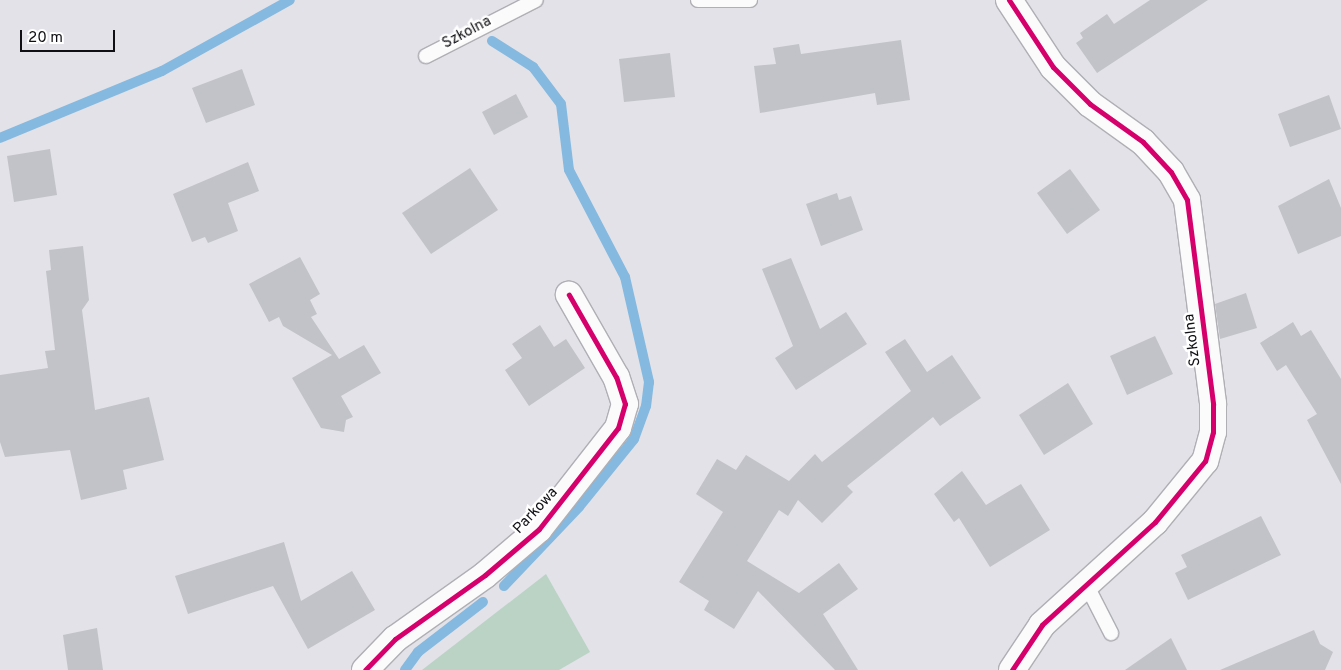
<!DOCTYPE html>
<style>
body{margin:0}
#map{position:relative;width:1341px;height:670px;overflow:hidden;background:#e2e2e8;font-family:Overpass,sans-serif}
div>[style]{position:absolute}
.green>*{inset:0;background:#bad3c5}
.stream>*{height:10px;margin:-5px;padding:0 5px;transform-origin:5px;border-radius:5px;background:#85b9df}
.building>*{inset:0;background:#c2c3c8}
.roads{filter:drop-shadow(1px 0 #afafb4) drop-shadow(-1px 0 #afafb4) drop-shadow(0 1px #afafb4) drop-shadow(0 -1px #afafb4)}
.lane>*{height:14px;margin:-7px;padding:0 7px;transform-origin:7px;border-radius:7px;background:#fbfbfc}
.street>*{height:26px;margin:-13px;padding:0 13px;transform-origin:13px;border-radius:13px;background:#fbfbfc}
.cycleway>*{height:5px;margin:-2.5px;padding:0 2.5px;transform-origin:2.5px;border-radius:2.5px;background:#d6006c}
span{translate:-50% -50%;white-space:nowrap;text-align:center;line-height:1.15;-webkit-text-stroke:5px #fff;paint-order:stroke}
.street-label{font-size:15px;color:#101014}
.scale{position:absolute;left:20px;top:30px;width:95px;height:22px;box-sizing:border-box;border:2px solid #101014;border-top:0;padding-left:6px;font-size:15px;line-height:18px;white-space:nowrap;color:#101014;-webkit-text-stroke:4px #fff;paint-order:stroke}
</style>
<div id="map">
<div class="green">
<div style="clip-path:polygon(546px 574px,590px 652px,559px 670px,422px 670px)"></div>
</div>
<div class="stream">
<div style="left:492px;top:41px;width:49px;rotate:32.4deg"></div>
<div style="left:533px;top:67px;width:46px;rotate:52.9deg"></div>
<div style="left:561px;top:104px;width:66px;rotate:83.1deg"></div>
<div style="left:569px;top:170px;width:121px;rotate:62.4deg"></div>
<div style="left:625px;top:277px;width:108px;rotate:77.1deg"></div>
<div style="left:649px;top:382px;width:24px;rotate:97deg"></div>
<div style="left:646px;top:406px;width:35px;rotate:110deg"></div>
<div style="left:634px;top:439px;width:87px;rotate:129deg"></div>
<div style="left:579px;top:507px;width:109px;rotate:133.5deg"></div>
<div style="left:0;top:138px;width:175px;rotate:-22.5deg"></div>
<div style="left:162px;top:71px;width:146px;rotate:-29deg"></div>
<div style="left:405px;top:670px;width:22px;rotate:-54deg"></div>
<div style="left:418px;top:652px;width:82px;rotate:-37.6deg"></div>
</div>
<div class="building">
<div style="clip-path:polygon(1150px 0,1208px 0,1097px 73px,1076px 43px,1083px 38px,1080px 33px,1107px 14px,1114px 24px)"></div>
<div style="clip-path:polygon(901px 40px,910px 100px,877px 105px,875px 93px,760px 113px,754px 66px,776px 64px,773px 48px,799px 44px,801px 54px)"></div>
<div style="clip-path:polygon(670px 53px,675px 97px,624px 102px,619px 59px)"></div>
<div style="clip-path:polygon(242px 69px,255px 105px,206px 123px,192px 88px)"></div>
<div style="clip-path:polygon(516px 94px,528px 117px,494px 135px,482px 112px)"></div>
<div style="clip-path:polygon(1329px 95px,1341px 129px,1290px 147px,1278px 114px)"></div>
<div style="clip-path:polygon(50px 149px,57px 195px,14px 202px,7px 156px)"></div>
<div style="clip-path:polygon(248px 162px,259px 191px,228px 203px,238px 231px,208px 243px,205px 237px,192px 242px,173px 194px)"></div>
<div style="clip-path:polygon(470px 168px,498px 210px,431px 254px,402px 213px)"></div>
<div style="clip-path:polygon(1070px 169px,1100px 210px,1067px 234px,1037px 193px)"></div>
<div style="clip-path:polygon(1329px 179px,1341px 208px,1341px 236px,1298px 254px,1278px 206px)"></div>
<div style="clip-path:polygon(837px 193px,839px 200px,851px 196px,863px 230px,821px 246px,806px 204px)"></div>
<div style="clip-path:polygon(83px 246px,89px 300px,82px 310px,95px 410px,149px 397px,164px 460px,123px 470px,127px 489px,81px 500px,70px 450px,5px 457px,0 442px,0 375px,48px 368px,45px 351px,55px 350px,46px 271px,51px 270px,49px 250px)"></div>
<div style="clip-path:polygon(300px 257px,320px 294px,310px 300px,317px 314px,311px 317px,339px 359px,364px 345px,381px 373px,341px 396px,353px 417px,346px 420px,344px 432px,321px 428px,292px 378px,332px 355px,283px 326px,279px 317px,269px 322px,249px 284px)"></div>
<div style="clip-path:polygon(791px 258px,820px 329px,846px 312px,867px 344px,796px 390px,775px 358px,793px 346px,762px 269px)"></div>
<div style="clip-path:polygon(1246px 293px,1257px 328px,1220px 339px,1215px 304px)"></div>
<div style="clip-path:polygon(1293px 322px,1301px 336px,1311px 330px,1341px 379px,1341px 484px,1307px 420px,1317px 414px,1286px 365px,1277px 371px,1260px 343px)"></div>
<div style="clip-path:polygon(540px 325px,554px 347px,566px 339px,585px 368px,529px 406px,505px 370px,522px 358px,512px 344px)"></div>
<div style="clip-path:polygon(1155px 336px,1173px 374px,1127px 395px,1110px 356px)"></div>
<div style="clip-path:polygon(905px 339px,927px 372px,952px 355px,981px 398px,940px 426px,933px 417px,847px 486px,853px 492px,822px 523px,798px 500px,788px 516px,779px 510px,747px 561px,799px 593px,839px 563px,858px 589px,823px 614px,858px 670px,835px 670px,758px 591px,734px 629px,704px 610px,709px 601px,679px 582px,723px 512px,696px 494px,717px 459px,736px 470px,746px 455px,789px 481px,815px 454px,822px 462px,911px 391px,885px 352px)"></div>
<div style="clip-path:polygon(1068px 383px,1093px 424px,1044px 455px,1019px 415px)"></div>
<div style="clip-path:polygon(962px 471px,986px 505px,1021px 484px,1050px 530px,990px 567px,959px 518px,954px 522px,934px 494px)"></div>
<div style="clip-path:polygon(1261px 516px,1281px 555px,1188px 600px,1175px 573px,1187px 567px,1181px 555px)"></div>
<div style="clip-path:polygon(284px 542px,301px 601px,352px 571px,375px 610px,308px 649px,273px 586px,188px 614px,175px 576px)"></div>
<div style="clip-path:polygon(97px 628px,103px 670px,68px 670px,63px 635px)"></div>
<div style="clip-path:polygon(1314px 630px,1320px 644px,1333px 652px,1325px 670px,1220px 670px)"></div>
<div style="clip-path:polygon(1171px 638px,1187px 670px,1125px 670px)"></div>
</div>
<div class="roads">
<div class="lane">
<div style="left:698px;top:0;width:52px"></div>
<div style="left:426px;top:56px;width:123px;rotate:-27deg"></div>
<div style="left:1087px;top:586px;width:53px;rotate:62.9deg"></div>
</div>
<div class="street">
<div style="left:1009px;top:0;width:80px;rotate:56.7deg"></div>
<div style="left:1053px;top:67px;width:52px;rotate:45deg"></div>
<div style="left:1090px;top:104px;width:65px;rotate:35.6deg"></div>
<div style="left:1143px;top:142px;width:41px;rotate:47deg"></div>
<div style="left:1171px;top:172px;width:32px;rotate:60deg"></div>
<div style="left:1187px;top:200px;width:206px;rotate:82.7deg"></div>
<div style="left:1213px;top:404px;width:28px;rotate:90deg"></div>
<div style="left:1213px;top:432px;width:30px;rotate:105deg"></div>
<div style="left:1205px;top:461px;width:79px;rotate:129.3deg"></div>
<div style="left:1155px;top:522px;width:153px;rotate:137.7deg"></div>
<div style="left:1042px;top:625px;width:54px;rotate:123.7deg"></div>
<div style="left:365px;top:670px;width:43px;rotate:-45.9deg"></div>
<div style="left:395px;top:639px;width:110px;rotate:-35.4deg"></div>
<div style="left:485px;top:575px;width:71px;rotate:-40.4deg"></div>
<div style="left:539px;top:529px;width:128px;rotate:-52deg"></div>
<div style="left:618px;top:428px;width:25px;rotate:-74deg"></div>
<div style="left:625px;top:404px;width:28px;rotate:-108deg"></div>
<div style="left:616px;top:377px;width:95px;rotate:-119.8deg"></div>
</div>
</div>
<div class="cycleway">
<div style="left:1009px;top:0;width:80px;rotate:56.7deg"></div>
<div style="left:1053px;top:67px;width:52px;rotate:45deg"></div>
<div style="left:1090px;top:104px;width:65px;rotate:35.6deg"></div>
<div style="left:1143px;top:142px;width:41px;rotate:47deg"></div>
<div style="left:1171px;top:172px;width:32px;rotate:60deg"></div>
<div style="left:1187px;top:200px;width:206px;rotate:82.7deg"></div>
<div style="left:1213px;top:404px;width:28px;rotate:90deg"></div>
<div style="left:1213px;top:432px;width:30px;rotate:105deg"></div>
<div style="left:1205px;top:461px;width:79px;rotate:129.3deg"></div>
<div style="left:1155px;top:522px;width:153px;rotate:137.7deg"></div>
<div style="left:1042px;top:625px;width:54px;rotate:123.7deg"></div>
<div style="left:365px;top:670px;width:43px;rotate:-45.9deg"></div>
<div style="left:395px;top:639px;width:110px;rotate:-35.4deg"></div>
<div style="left:485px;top:575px;width:71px;rotate:-40.4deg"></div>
<div style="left:539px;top:529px;width:128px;rotate:-52deg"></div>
<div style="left:618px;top:428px;width:25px;rotate:-74deg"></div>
<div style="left:625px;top:404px;width:28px;rotate:-108deg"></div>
<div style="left:616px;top:377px;width:95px;rotate:-119.8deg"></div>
</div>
<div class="street-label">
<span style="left:467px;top:33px;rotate:-28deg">Szkolna</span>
<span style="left:1193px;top:340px;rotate:-97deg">Szkolna</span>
<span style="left:536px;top:511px;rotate:-47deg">Parkowa</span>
</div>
<div class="scale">20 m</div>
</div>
